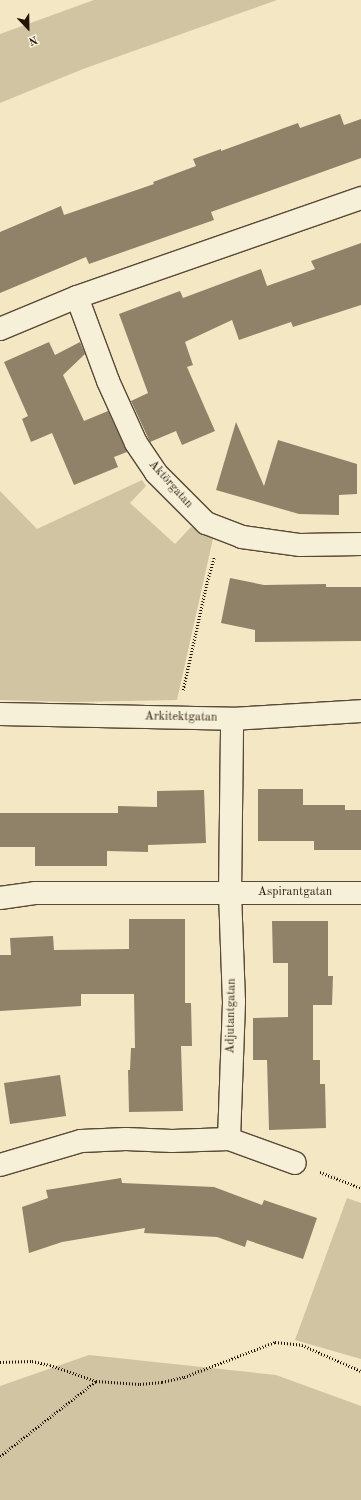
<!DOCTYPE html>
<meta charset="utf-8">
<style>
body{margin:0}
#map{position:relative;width:361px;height:1500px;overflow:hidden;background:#f3e8c3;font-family:"Old Standard TT",serif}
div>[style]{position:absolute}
.green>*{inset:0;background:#d0c4a3}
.building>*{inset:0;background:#908269}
.path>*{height:2.5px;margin-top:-1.25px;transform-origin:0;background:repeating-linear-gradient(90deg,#241307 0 1px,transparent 0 3px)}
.roads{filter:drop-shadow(1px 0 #584836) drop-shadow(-1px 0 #584836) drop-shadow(0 1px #584836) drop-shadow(0 -1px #584836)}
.minor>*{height:22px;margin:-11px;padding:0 11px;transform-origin:11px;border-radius:11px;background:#f7f0d8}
span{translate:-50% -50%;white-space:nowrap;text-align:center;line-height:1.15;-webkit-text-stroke:3px #f7f0d8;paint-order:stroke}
.street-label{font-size:12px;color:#241307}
.north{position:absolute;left:8px;top:8px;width:40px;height:40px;-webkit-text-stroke:3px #f7f0d8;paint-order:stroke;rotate:158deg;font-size:11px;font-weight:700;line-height:16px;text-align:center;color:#241307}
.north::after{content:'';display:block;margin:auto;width:14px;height:18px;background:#241307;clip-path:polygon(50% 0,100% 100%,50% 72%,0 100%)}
</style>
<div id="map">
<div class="green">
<div style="clip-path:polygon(94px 0,277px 0,83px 69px,0 103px,0 34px)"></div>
<div style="clip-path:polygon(142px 480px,146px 486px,130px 503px,175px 544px,191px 527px,214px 534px,177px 700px,71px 702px,0 700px,0 491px,37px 529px)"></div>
<div style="clip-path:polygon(347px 1198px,361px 1203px,361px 1359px,295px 1340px)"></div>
<div style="clip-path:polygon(89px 1355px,276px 1375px,361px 1406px,361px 1500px,0 1500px,0 1386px)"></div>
</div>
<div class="building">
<div style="clip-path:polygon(340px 114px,344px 125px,361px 119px,361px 158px,211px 212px,214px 220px,89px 264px,86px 257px,0 293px,0 232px,61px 206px,64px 215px,154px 184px,153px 182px,196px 166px,193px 159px,221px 149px,221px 151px,298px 123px,300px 128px)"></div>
<div style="clip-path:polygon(361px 243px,361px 305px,293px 327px,291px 322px,239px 340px,232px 320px,185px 342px,193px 365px,187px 367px,215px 431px,182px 445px,176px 431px,150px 442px,131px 401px,148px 393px,119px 314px,180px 291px,183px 298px,261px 269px,267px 286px,315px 269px,311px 261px)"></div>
<div style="clip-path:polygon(49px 342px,55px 355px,80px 342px,85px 354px,63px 375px,84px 421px,108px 411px,127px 452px,114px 457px,118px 467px,74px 485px,52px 433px,31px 442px,22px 419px,28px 416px,4px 362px)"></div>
<div style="clip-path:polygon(236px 422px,264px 486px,278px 440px,357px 464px,357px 494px,339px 495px,339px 515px,299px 514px,216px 490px)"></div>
<div style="clip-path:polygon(230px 578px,264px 585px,326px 584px,326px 587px,361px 587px,361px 641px,255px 642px,255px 630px,221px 623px)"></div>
<div style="clip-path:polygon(258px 789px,303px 789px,303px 805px,345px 805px,345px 810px,361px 810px,361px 850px,314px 850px,314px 841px,258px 841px)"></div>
<div style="clip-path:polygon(204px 790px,206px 843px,148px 845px,148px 852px,107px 851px,107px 866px,35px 866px,35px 847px,0 847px,0 813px,118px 813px,118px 806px,157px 807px,157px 791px)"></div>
<div style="clip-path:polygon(129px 919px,185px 919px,185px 1003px,191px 1003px,192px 1046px,181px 1046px,183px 1111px,129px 1112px,128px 1070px,130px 1070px,131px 1048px,135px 1048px,134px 994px,81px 994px,81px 1006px,0 1011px,0 955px,11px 955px,10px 938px,53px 936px,54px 950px,129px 949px)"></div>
<div style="clip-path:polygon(272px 921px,328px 921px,328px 976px,333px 976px,332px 1005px,313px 1005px,313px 1060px,320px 1060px,320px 1084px,325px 1084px,326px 1128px,269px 1130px,267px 1060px,253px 1060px,253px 1018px,288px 1017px,288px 963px,273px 963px)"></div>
<div style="clip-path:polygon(60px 1075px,66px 1116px,10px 1124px,4px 1083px)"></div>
<div style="clip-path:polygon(121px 1178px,122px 1183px,214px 1187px,262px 1205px,264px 1200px,317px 1218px,303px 1259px,247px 1240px,245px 1247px,217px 1237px,144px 1233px,145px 1228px,62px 1242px,29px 1253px,22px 1207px,48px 1198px,46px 1190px)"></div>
</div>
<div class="path">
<div style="left:183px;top:690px;width:111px;rotate:-77.5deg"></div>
<div style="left:207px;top:582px;width:26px;rotate:-74deg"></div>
<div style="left:320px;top:1172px;width:44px;rotate:21.3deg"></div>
<div style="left:0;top:1362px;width:32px;rotate:-2deg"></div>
<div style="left:32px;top:1361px;width:18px;rotate:13deg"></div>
<div style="left:50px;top:1365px;width:49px;rotate:19.2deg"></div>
<div style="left:96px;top:1381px;width:44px;rotate:3.9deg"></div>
<div style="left:140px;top:1384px;width:22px;rotate:-5deg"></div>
<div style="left:162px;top:1382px;width:23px;rotate:-13deg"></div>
<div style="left:184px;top:1377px;width:97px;rotate:-21deg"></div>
<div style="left:275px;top:1342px;width:27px;rotate:6deg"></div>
<div style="left:302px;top:1345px;width:64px;rotate:23.8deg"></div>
<div style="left:0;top:1456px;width:122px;rotate:-38deg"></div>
</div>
<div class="roads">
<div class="minor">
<div style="left:77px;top:297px;width:90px;rotate:69.7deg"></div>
<div style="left:108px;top:381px;width:68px;rotate:65.7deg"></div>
<div style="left:136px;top:443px;width:36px;rotate:56deg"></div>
<div style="left:156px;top:473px;width:71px;rotate:45deg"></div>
<div style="left:206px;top:523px;width:39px;rotate:21deg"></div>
<div style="left:242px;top:537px;width:59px;rotate:7.9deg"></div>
<div style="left:300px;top:545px;width:61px;rotate:-0.9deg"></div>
<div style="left:0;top:329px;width:83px;rotate:-22.6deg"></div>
<div style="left:77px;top:297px;width:301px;rotate:-19.2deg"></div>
<div style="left:0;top:714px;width:232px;rotate:1.2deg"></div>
<div style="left:232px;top:719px;width:129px;rotate:-3.5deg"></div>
<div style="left:0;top:898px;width:35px;rotate:-8deg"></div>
<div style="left:35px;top:893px;width:326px"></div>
<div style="left:229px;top:1139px;width:137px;rotate:-87.9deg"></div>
<div style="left:234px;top:1002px;width:108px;rotate:-92.1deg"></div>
<div style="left:230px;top:894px;width:175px;rotate:-89.3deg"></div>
<div style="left:0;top:1165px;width:84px;rotate:-16.5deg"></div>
<div style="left:81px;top:1141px;width:45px;rotate:-2.5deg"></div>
<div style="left:126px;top:1139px;width:46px;rotate:2.5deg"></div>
<div style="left:172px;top:1141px;width:57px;rotate:-2deg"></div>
<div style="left:229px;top:1139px;width:70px;rotate:20deg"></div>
</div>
</div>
<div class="street-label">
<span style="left:170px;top:485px;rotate:48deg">Aktörgatan</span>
<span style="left:181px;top:718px;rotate:1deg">Arkitektgatan</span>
<span style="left:295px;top:893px">Aspirantgatan</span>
<span style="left:232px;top:1016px;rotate:-89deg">Adjutantgatan</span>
</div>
<div class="north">N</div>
</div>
